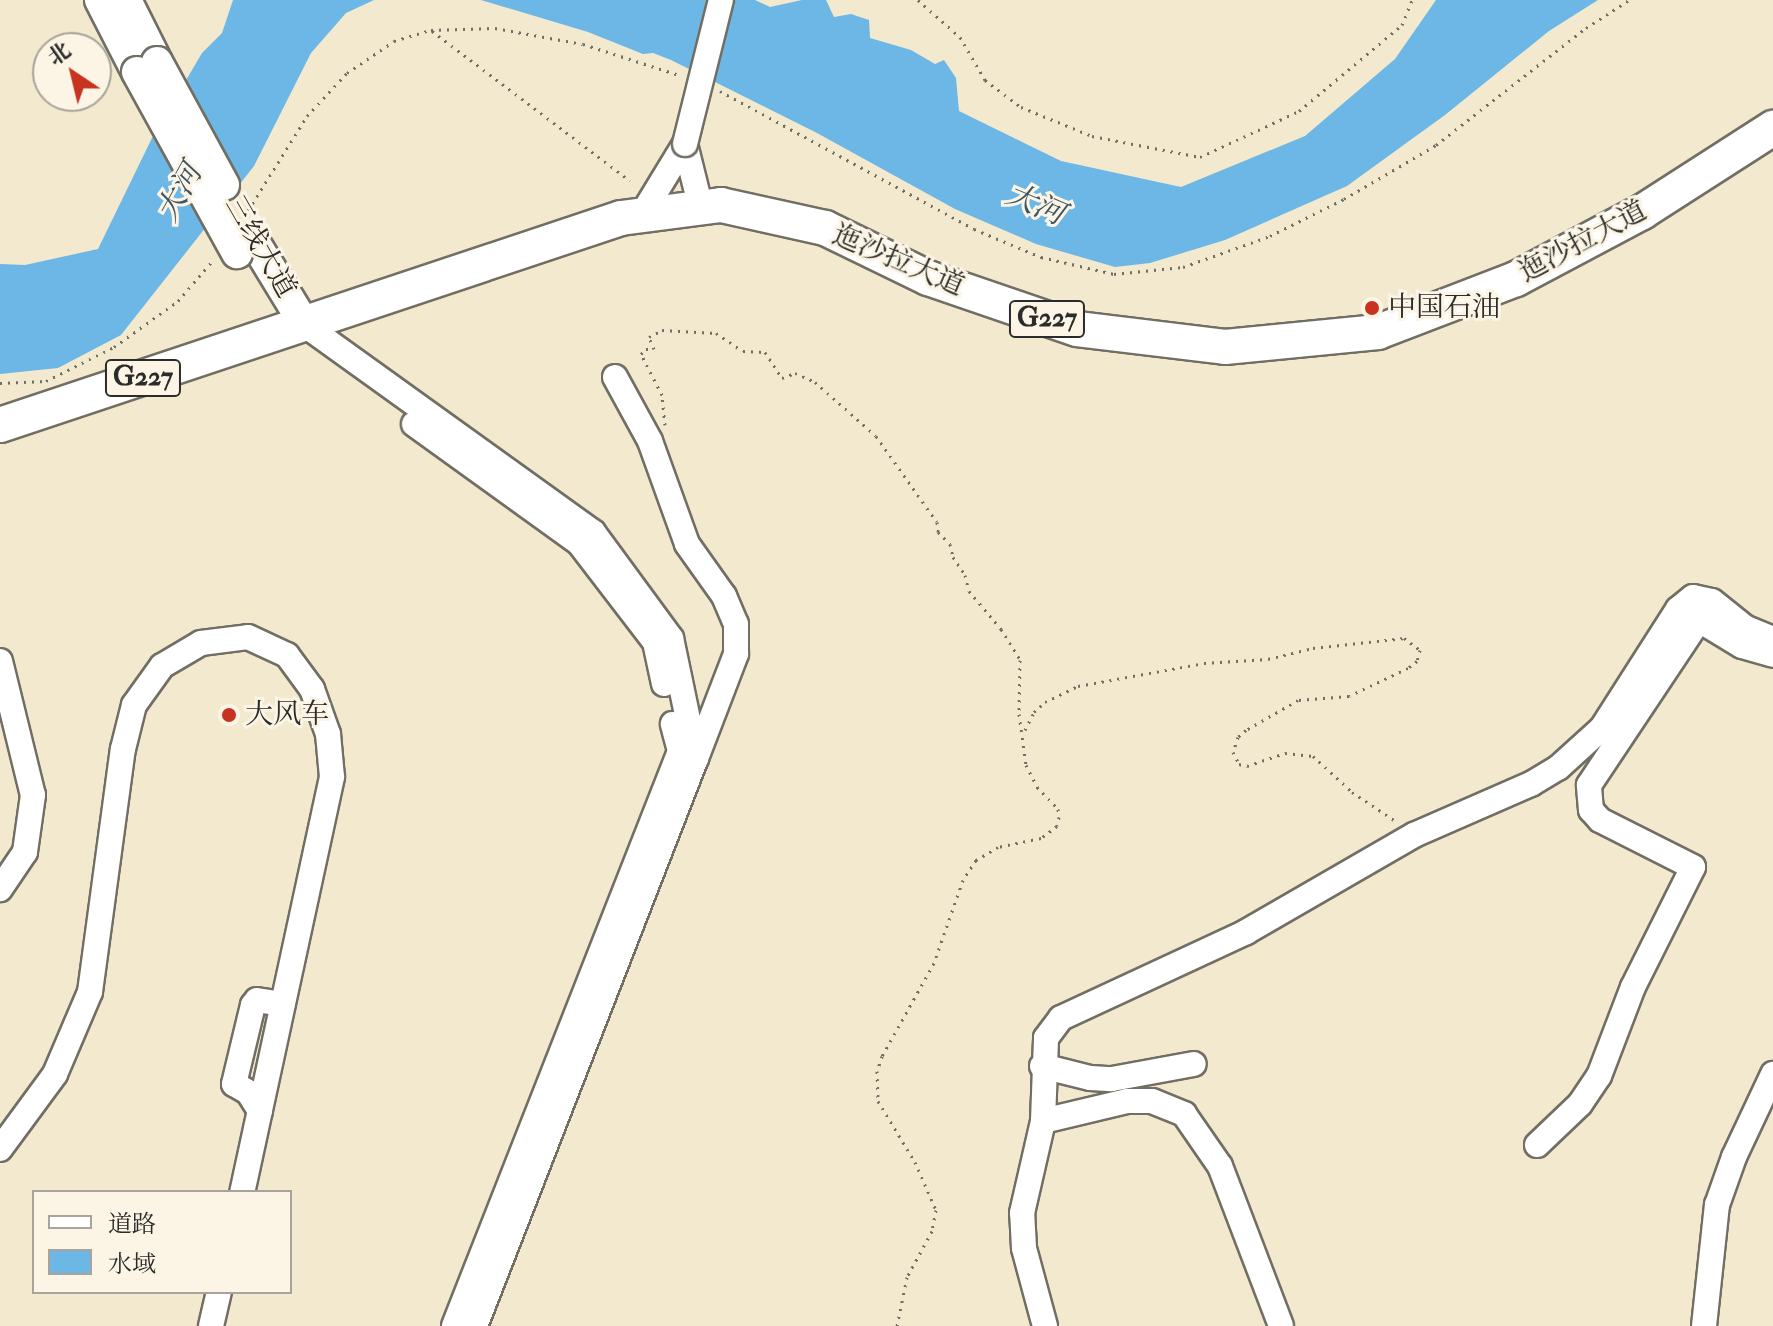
<!DOCTYPE html>
<meta charset="utf-8">
<style>
body{margin:0}
#map{position:relative;width:1773px;height:1326px;overflow:hidden;background:#f3e9cf;font-family:"IM FELL Double Pica","Noto Serif SC",serif}
div>[style]{position:absolute}
.water>*{inset:0;background:#6cb7e5}
.path>*{height:3px;margin-top:-1.5px;transform-origin:0;background:repeating-linear-gradient(90deg,#716e64 0 2px,transparent 0 8px)}
.roads{filter:drop-shadow(2px 0 #716e64) drop-shadow(-2px 0 #716e64) drop-shadow(0 2px #716e64) drop-shadow(0 -2px #716e64)}
.minor>*{height:24px;margin:-12px;padding:0 12px;transform-origin:12px;border-radius:12px;background:#fff}
.major>*{height:30px;margin:-15px;padding:0 15px;transform-origin:15px;border-radius:15px;background:#fff}
.highway>*{height:34px;margin:-17px;padding:0 17px;transform-origin:17px;border-radius:17px;background:#fff}
.bridges{filter:drop-shadow(2px 0 #716e64) drop-shadow(-2px 0 #716e64) drop-shadow(0 2px #716e64) drop-shadow(0 -2px #716e64)}
.minor-bridge>*{height:24px;margin:-12px;padding:0 12px;transform-origin:12px;border-radius:12px;background:#fff}
.major-bridge>*{height:30px;margin:-15px;padding:0 15px;transform-origin:15px;border-radius:15px;background:#fff}
.dots>*{width:22px;height:22px;translate:-50% -50%;box-sizing:border-box;border:4px solid #fcf5e5;border-radius:50%}
span{translate:-50% -50%;white-space:nowrap;text-align:center;line-height:1.15;-webkit-text-stroke:6px #fcf5e5;paint-order:stroke}
.shield-label span{padding:2px 6px;background:#fcf5e5;border:2px solid;border-radius:6px;-webkit-text-stroke-width:0}
.shield-label{font-size:26px;color:#2b2b2b;font-weight:700}
.street-label{font-size:28px;color:#2b2b2b}
.poi-label{font-size:28px;color:#2b2b2b}
.left{translate:0 -50%;text-align:left}
.water-label{font-size:30px;color:#3e5563;font-style:italic}
.legend{position:absolute;left:32px;top:1190px;width:260px;height:104px;box-sizing:border-box;background:#fcf5e5;border:2px solid #a8a49b;margin:0;padding:10px 14px;list-style:none;font-size:24px;color:#2b2b2b}
.legend li{display:flex;align-items:center;gap:16px;height:40px}
.legend b{width:40px;border:2px solid #a8a49b}
.north{position:absolute;left:32px;top:32px;width:80px;height:80px;box-sizing:border-box;background:#fcf5e5;border:2px solid #a8a49b;border-radius:50%;rotate:325deg;font-size:22px;font-weight:700;line-height:32px;text-align:center;color:#2b2b2b}
.north::after{content:'';display:block;margin:auto;width:28px;height:36px;background:#c8321e;clip-path:polygon(50% 0,100% 100%,50% 72%,0 100%)}
</style>
<div id="map">
<div class="water">
<div style="clip-path:polygon(233px 0,374px 0,346px 13px,311px 53px,254px 166px,121px 335px,58px 368px,0 374px,0 264px,25px 265px,98px 249px,152px 138px,202px 53px,222px 33px)"></div>
<div style="clip-path:polygon(481px 0,755px 0,770px 7px,802px 0,826px 0,834px 17px,851px 14px,869px 20px,870px 38px,911px 50px,935px 64px,944px 60px,956px 78px,959px 111px,1061px 161px,1181px 187px,1305px 136px,1395px 59px,1436px 0,1598px 0,1549px 31px,1445px 115px,1347px 186px,1225px 240px,1150px 263px,1115px 267px,1036px 244px,955px 209px,817px 133px,671px 60px,653px 53px,643px 54px,588px 32px)"></div>
</div>
<div class="path">
<div style="left:918px;top:0;width:56px;rotate:41.4deg"></div>
<div style="left:960px;top:37px;width:50px;rotate:59.8deg"></div>
<div style="left:985px;top:80px;width:45px;rotate:36.9deg"></div>
<div style="left:1021px;top:107px;width:77px;rotate:22.2deg"></div>
<div style="left:1092px;top:136px;width:110px;rotate:11deg"></div>
<div style="left:1200px;top:157px;width:109px;rotate:-24.9deg"></div>
<div style="left:1299px;top:111px;width:134px;rotate:-39.9deg"></div>
<div style="left:1402px;top:25px;width:27px;rotate:-68deg"></div>
<div style="left:432px;top:31px;width:248px;rotate:37.1deg"></div>
<div style="left:720px;top:91px;width:289px;rotate:28.5deg"></div>
<div style="left:974px;top:229px;width:73px;rotate:22.7deg"></div>
<div style="left:1041px;top:257px;width:75px;rotate:13.1deg"></div>
<div style="left:1114px;top:274px;width:69px;rotate:-5.8deg"></div>
<div style="left:1183px;top:267px;width:92px;rotate:-19.6deg"></div>
<div style="left:1270px;top:236px;width:83px;rotate:-26.6deg"></div>
<div style="left:1344px;top:199px;width:107px;rotate:-30.4deg"></div>
<div style="left:1436px;top:145px;width:190px;rotate:-38deg"></div>
<div style="left:1586px;top:28px;width:51px;rotate:-33.1deg"></div>
<div style="left:244px;top:217px;width:119px;rotate:-58deg"></div>
<div style="left:307px;top:116px;width:59px;rotate:-47.1deg"></div>
<div style="left:347px;top:73px;width:57px;rotate:-34.2deg"></div>
<div style="left:394px;top:41px;width:39px;rotate:-17deg"></div>
<div style="left:431px;top:30px;width:64px;rotate:-1.8deg"></div>
<div style="left:495px;top:28px;width:89px;rotate:10.3deg"></div>
<div style="left:583px;top:44px;width:101px;rotate:17.9deg"></div>
<div style="left:0;top:383px;width:46px;rotate:-2.5deg"></div>
<div style="left:46px;top:381px;width:76px;rotate:-26.6deg"></div>
<div style="left:114px;top:347px;width:79px;rotate:-35.7deg"></div>
<div style="left:178px;top:301px;width:55px;rotate:-49.4deg"></div>
<div style="left:665px;top:425px;width:30px;rotate:-96deg"></div>
<div style="left:662px;top:395px;width:46px;rotate:-117.1deg"></div>
<div style="left:641px;top:354px;width:7px;rotate:-45deg"></div>
<div style="left:646px;top:349px;width:8px"></div>
<div style="left:654px;top:349px;width:13px;rotate:-113deg"></div>
<div style="left:649px;top:337px;width:15px;rotate:-28deg"></div>
<div style="left:662px;top:330px;width:54px;rotate:3.2deg"></div>
<div style="left:716px;top:333px;width:32px;rotate:34deg"></div>
<div style="left:743px;top:351px;width:22px;rotate:3deg"></div>
<div style="left:765px;top:352px;width:31px;rotate:57deg"></div>
<div style="left:782px;top:378px;width:14px;rotate:-21deg"></div>
<div style="left:795px;top:373px;width:22px;rotate:24deg"></div>
<div style="left:815px;top:382px;width:81px;rotate:41.5deg"></div>
<div style="left:876px;top:436px;width:105px;rotate:54.7deg"></div>
<div style="left:937px;top:522px;width:10px;rotate:84deg"></div>
<div style="left:938px;top:532px;width:17px;rotate:45deg"></div>
<div style="left:950px;top:544px;width:13px;rotate:77deg"></div>
<div style="left:953px;top:557px;width:22px;rotate:56deg"></div>
<div style="left:965px;top:575px;width:16px;rotate:76deg"></div>
<div style="left:969px;top:591px;width:50px;rotate:49.9deg"></div>
<div style="left:1001px;top:629px;width:36px;rotate:58deg"></div>
<div style="left:1020px;top:660px;width:54px;rotate:91.1deg"></div>
<div style="left:1019px;top:714px;width:51px;rotate:82.2deg"></div>
<div style="left:1026px;top:765px;width:25px;rotate:63deg"></div>
<div style="left:1037px;top:787px;width:30px;rotate:46deg"></div>
<div style="left:1058px;top:809px;width:8px;rotate:83deg"></div>
<div style="left:1059px;top:817px;width:9px;rotate:103deg"></div>
<div style="left:1057px;top:826px;width:20px;rotate:143deg"></div>
<div style="left:1041px;top:838px;width:44px;rotate:168.2deg"></div>
<div style="left:998px;top:847px;width:26px;rotate:149deg"></div>
<div style="left:976px;top:860px;width:24px;rotate:123deg"></div>
<div style="left:963px;top:880px;width:88px;rotate:109.3deg"></div>
<div style="left:934px;top:963px;width:107px;rotate:119.2deg"></div>
<div style="left:882px;top:1056px;width:16px;rotate:108deg"></div>
<div style="left:877px;top:1071px;width:30px;rotate:88deg"></div>
<div style="left:878px;top:1101px;width:71px;rotate:58.8deg"></div>
<div style="left:915px;top:1162px;width:52px;rotate:66.4deg"></div>
<div style="left:936px;top:1210px;width:21px;rotate:101deg"></div>
<div style="left:932px;top:1231px;width:52px;rotate:118.5deg"></div>
<div style="left:907px;top:1277px;width:50px;rotate:101.5deg"></div>
<div style="left:1025px;top:730px;width:20px;rotate:-63deg"></div>
<div style="left:1034px;top:712px;width:15px;rotate:-42deg"></div>
<div style="left:1045px;top:702px;width:37px;rotate:-26deg"></div>
<div style="left:1078px;top:686px;width:128px;rotate:-10.3deg"></div>
<div style="left:1204px;top:663px;width:64px;rotate:-3.6deg"></div>
<div style="left:1268px;top:659px;width:46px;rotate:-13.7deg"></div>
<div style="left:1313px;top:648px;width:92px;rotate:-6.3deg"></div>
<div style="left:1404px;top:638px;width:20px;rotate:37deg"></div>
<div style="left:1420px;top:650px;width:11px;rotate:105deg"></div>
<div style="left:1417px;top:661px;width:11px;rotate:142deg"></div>
<div style="left:1408px;top:668px;width:65px;rotate:154.6deg"></div>
<div style="left:1349px;top:696px;width:51px;rotate:175.5deg"></div>
<div style="left:1298px;top:700px;width:60px;rotate:150deg"></div>
<div style="left:1246px;top:730px;width:11px;rotate:139deg"></div>
<div style="left:1238px;top:737px;width:16px;rotate:108deg"></div>
<div style="left:1233px;top:752px;width:13px;rotate:63deg"></div>
<div style="left:1239px;top:764px;width:8px;rotate:14deg"></div>
<div style="left:1247px;top:766px;width:40px;rotate:-18.9deg"></div>
<div style="left:1285px;top:753px;width:28px;rotate:6deg"></div>
<div style="left:1313px;top:756px;width:53px;rotate:42.7deg"></div>
<div style="left:1352px;top:792px;width:54px;rotate:33.7deg"></div>
</div>
<div class="roads">
<div class="minor">
<div style="left:685px;top:144px;width:66px;rotate:76deg"></div>
<div style="left:641px;top:216px;width:84px;rotate:-58.6deg"></div>
<div style="left:305px;top:325px;width:355px;rotate:35.7deg"></div>
<div style="left:593px;top:532px;width:132px;rotate:53.7deg"></div>
<div style="left:671px;top:638px;width:123px;rotate:78.2deg"></div>
<div style="left:696px;top:758px;width:609px;rotate:111.26deg"></div>
<div style="left:615px;top:377px;width:73px;rotate:61.3deg"></div>
<div style="left:650px;top:441px;width:109px;rotate:70.2deg"></div>
<div style="left:687px;top:544px;width:64px;rotate:54.6deg"></div>
<div style="left:724px;top:596px;width:30px;rotate:67deg"></div>
<div style="left:736px;top:624px;width:30px;rotate:90deg"></div>
<div style="left:736px;top:654px;width:111px;rotate:111deg"></div>
<div style="left:414px;top:424px;width:203px;rotate:35.8deg"></div>
<div style="left:579px;top:543px;width:125px;rotate:52.5deg"></div>
<div style="left:655px;top:642px;width:43px;rotate:77.9deg"></div>
<div style="left:0;top:661px;width:138px;rotate:76.2deg"></div>
<div style="left:33px;top:795px;width:58px;rotate:98deg"></div>
<div style="left:25px;top:852px;width:45px;rotate:124deg"></div>
<div style="left:1042px;top:1066px;width:49px;rotate:14deg"></div>
<div style="left:1090px;top:1078px;width:22px;rotate:3deg"></div>
<div style="left:1112px;top:1079px;width:83px;rotate:-10.4deg"></div>
<div style="left:260px;top:1111px;width:22px;rotate:-122deg"></div>
<div style="left:248px;top:1092px;width:16px;rotate:-150deg"></div>
<div style="left:234px;top:1084px;width:81px;rotate:-76.5deg"></div>
<div style="left:253px;top:1005px;width:6px;rotate:-51deg"></div>
<div style="left:257px;top:1000px;width:26px;rotate:9deg"></div>
<div style="left:1043px;top:1121px;width:86px;rotate:-13.4deg"></div>
<div style="left:1127px;top:1101px;width:25px"></div>
<div style="left:1152px;top:1101px;width:35px;rotate:22deg"></div>
<div style="left:1184px;top:1114px;width:63px;rotate:55.3deg"></div>
<div style="left:1220px;top:1166px;width:171px;rotate:69.1deg"></div>
<div style="left:1537px;top:1145px;width:59px;rotate:-43.6deg"></div>
<div style="left:1580px;top:1104px;width:34px;rotate:-56deg"></div>
<div style="left:1599px;top:1076px;width:95px;rotate:-69.1deg"></div>
<div style="left:1633px;top:987px;width:134px;rotate:-63.4deg"></div>
<div style="left:1693px;top:867px;width:104px;rotate:-153.2deg"></div>
<div style="left:1600px;top:820px;width:13px;rotate:-132deg"></div>
<div style="left:1591px;top:810px;width:25px;rotate:-95deg"></div>
<div style="left:1589px;top:785px;width:198px;rotate:-56.3deg"></div>
<div style="left:1699px;top:620px;width:50px;rotate:31.2deg"></div>
<div style="left:1742px;top:646px;width:32px;rotate:16deg"></div>
<div style="left:0;top:1149px;width:93px;rotate:-53.7deg"></div>
<div style="left:55px;top:1074px;width:89px;rotate:-66.9deg"></div>
<div style="left:90px;top:992px;width:245px;rotate:-82.3deg"></div>
<div style="left:123px;top:749px;width:45px;rotate:-76deg"></div>
<div style="left:134px;top:705px;width:48px;rotate:-54.3deg"></div>
<div style="left:162px;top:666px;width:45px;rotate:-30.5deg"></div>
<div style="left:201px;top:643px;width:47px;rotate:-7.3deg"></div>
<div style="left:248px;top:637px;width:43px;rotate:24.8deg"></div>
<div style="left:287px;top:655px;width:42px;rotate:53.7deg"></div>
<div style="left:312px;top:689px;width:48px;rotate:70.4deg"></div>
<div style="left:328px;top:734px;width:43px;rotate:84.7deg"></div>
<div style="left:332px;top:777px;width:425px;rotate:102.2deg"></div>
<div style="left:211px;top:1326px;width:35px;rotate:-77deg"></div>
<div style="left:454px;top:1326px;width:618px;rotate:-68.54deg"></div>
<div style="left:680px;top:751px;width:28px;rotate:-105deg"></div>
<div style="left:1045px;top:1326px;width:81px;rotate:-105.1deg"></div>
<div style="left:1024px;top:1248px;width:35px;rotate:-93deg"></div>
<div style="left:1022px;top:1213px;width:94px;rotate:-77.1deg"></div>
<div style="left:1043px;top:1121px;width:83px;rotate:-87.9deg"></div>
<div style="left:1046px;top:1038px;width:25px;rotate:-53deg"></div>
<div style="left:1061px;top:1018px;width:204px;rotate:-24.9deg"></div>
<div style="left:1246px;top:932px;width:194px;rotate:-30deg"></div>
<div style="left:1414px;top:835px;width:128px;rotate:-23.6deg"></div>
<div style="left:1531px;top:784px;width:31px;rotate:-31deg"></div>
<div style="left:1558px;top:768px;width:59px;rotate:-42.3deg"></div>
<div style="left:1602px;top:728px;width:141px;rotate:-57.4deg"></div>
<div style="left:1678px;top:609px;width:19px;rotate:-39deg"></div>
<div style="left:1693px;top:597px;width:19px;rotate:12deg"></div>
<div style="left:1712px;top:601px;width:43px;rotate:38.5deg"></div>
<div style="left:1746px;top:628px;width:29px;rotate:22deg"></div>
<div style="left:1704px;top:1326px;width:122px;rotate:-83.9deg"></div>
<div style="left:1717px;top:1205px;width:51px;rotate:-70.5deg"></div>
<div style="left:1734px;top:1157px;width:92px;rotate:-64.8deg"></div>
</div>
<div class="major">
<div style="left:100px;top:0;width:81px;rotate:62.8deg"></div>
<div style="left:126px;top:0;width:69px;rotate:63.4deg"></div>
<div style="left:255px;top:243px;width:96px;rotate:58.6deg"></div>
</div>
<div class="highway">
<div style="left:0;top:425px;width:655px;rotate:-18.43deg"></div>
<div style="left:621px;top:218px;width:101px;rotate:-7.4deg"></div>
<div style="left:721px;top:205px;width:107px;rotate:12.5deg"></div>
<div style="left:825px;top:228px;width:114px;rotate:25.9deg"></div>
<div style="left:928px;top:278px;width:157px;rotate:18.9deg"></div>
<div style="left:1077px;top:329px;width:149px;rotate:6.9deg"></div>
<div style="left:1225px;top:347px;width:154px;rotate:-5.6deg"></div>
<div style="left:1378px;top:332px;width:148px;rotate:-21deg"></div>
<div style="left:1516px;top:279px;width:143px;rotate:-28deg"></div>
<div style="left:1642px;top:212px;width:156px;rotate:-32.7deg"></div>
</div>
</div>
<div class="bridges">
<div class="minor-bridge">
<div style="left:685px;top:144px;width:148px;rotate:-76deg"></div>
</div>
<div class="major-bridge">
<div style="left:157px;top:62px;width:140px;rotate:61.4deg"></div>
<div style="left:137px;top:72px;width:207px;rotate:61.1deg"></div>
</div>
</div>
<div class="dots">
<div style="left:1372px;top:308px;background:#c8321e"></div>
<div style="left:229px;top:715px;background:#c8321e"></div>
</div>
<div class="shield-label">
<span style="left:1047px;top:319px">G227</span>
<span style="left:143px;top:378px">G227</span>
</div>
<div class="street-label">
<span style="left:1583px;top:242px;rotate:-28deg">迤沙拉大道</span>
<span style="left:260px;top:247px;rotate:60deg">三线大道</span>
<span style="left:898px;top:261px;rotate:23deg">迤沙拉大道</span>
</div>
<div class="poi-label">
<span class="left" style="left:1388px;top:308px">中国石油</span>
<span class="left" style="left:245px;top:715px">大风车</span>
</div>
<div class="water-label">
<span style="left:180px;top:193px;rotate:-61deg">大河</span>
<span style="left:1035px;top:205px;rotate:23deg">大河</span>
</div>
<ul class="legend">
<li><b style="height:10px;background:#fff"></b>道路</li>
<li><b style="height:22px;background:#6cb7e5"></b>水域</li>
</ul>
<div class="north">北</div>
</div>
